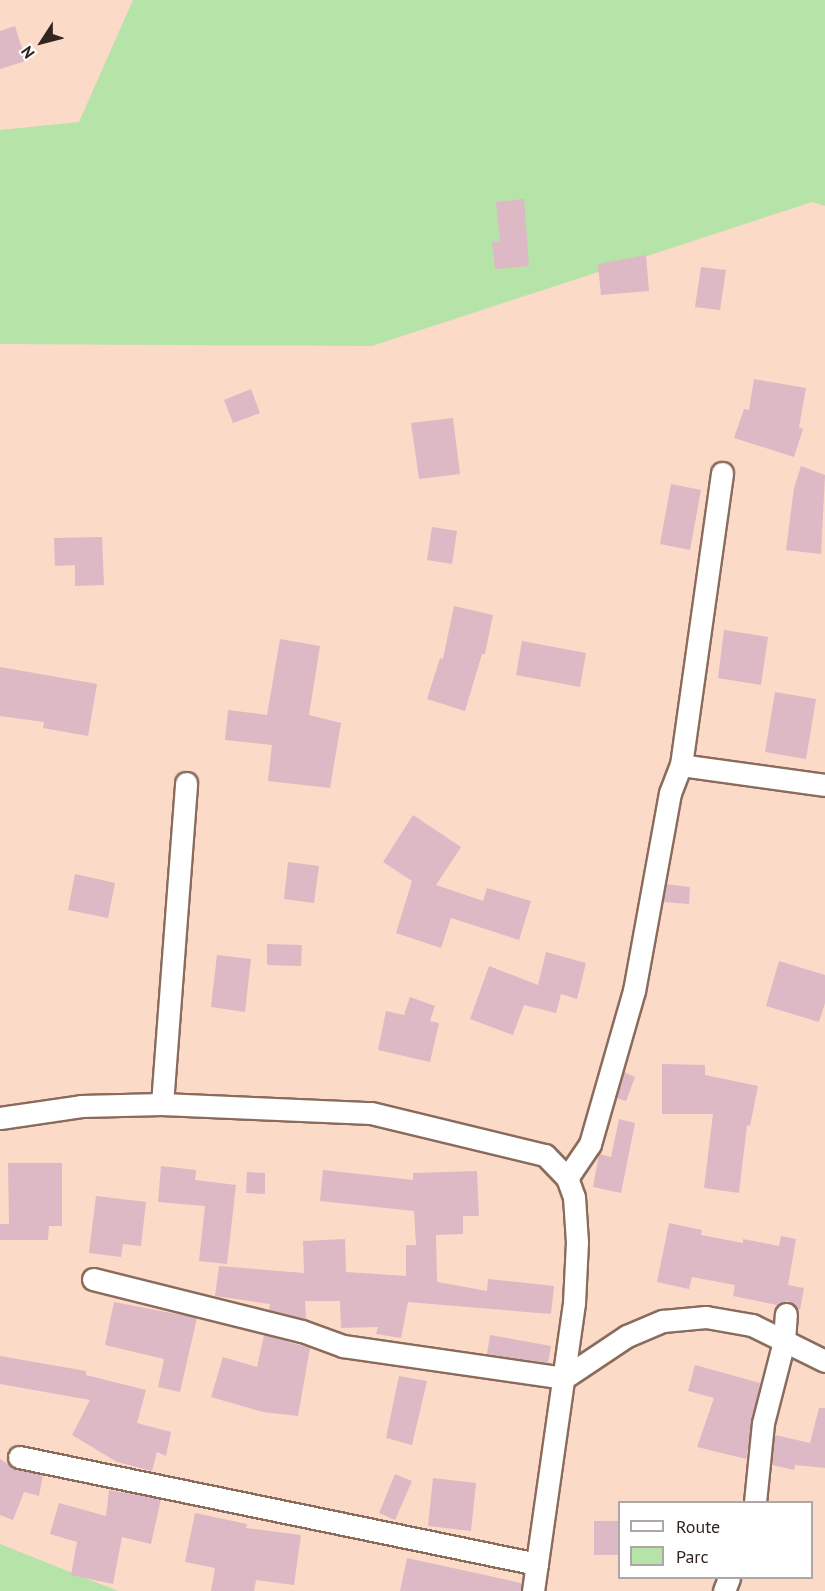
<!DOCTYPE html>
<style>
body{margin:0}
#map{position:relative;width:825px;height:1591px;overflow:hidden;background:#fcdac8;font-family:"PT Sans",sans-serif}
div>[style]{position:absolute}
.green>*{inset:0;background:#b6e3a8}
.building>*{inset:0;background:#ddb8c5}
.roads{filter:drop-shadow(2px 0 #8a6c5d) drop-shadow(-2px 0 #8a6c5d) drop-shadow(0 2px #8a6c5d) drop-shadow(0 -2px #8a6c5d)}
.street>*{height:21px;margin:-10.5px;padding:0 10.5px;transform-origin:10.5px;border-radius:10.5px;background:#fff}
span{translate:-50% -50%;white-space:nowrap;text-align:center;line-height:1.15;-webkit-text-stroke:4.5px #fff;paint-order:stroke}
.legend{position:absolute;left:618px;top:1501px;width:195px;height:78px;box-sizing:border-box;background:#fff;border:2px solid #ada8a5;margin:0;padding:8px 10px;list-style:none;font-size:18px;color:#32251f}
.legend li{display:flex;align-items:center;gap:12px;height:30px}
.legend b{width:30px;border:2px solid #ada8a5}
.north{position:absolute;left:12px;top:12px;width:60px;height:60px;-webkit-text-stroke:4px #fff;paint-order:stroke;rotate:234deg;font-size:16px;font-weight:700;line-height:24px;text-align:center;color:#32251f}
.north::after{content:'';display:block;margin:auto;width:21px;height:27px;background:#32251f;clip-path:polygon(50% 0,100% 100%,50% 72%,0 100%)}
</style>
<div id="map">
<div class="green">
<div style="clip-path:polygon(133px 0,825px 0,825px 206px,812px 202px,372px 346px,0 344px,0 130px,79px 122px)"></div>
<div style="clip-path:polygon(0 1544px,118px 1591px,0 1591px)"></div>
</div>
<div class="building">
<div style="clip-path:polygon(15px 26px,26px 61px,0 69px,0 31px)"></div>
<div style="clip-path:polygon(524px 199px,529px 266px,495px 269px,492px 242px,500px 242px,496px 202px)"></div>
<div style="clip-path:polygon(646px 255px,649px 291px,601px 295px,598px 264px)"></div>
<div style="clip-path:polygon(701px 267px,726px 270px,720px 310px,695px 307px)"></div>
<div style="clip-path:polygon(754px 379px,806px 388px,799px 427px,803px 429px,794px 457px,734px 438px,744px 409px,749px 410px)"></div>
<div style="clip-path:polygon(251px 389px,260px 413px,233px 423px,224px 400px)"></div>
<div style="clip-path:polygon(453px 418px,460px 474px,419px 479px,411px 423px)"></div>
<div style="clip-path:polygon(801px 466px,825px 475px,821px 554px,786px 550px,794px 488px)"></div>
<div style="clip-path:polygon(671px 484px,701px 490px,690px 550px,660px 544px)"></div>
<div style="clip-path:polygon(432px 527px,457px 531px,452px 564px,427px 560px)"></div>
<div style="clip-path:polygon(102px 537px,104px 585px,75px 586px,75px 565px,55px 566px,54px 538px)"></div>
<div style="clip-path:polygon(454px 606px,493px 615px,485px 654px,482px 654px,465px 711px,427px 699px,440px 658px,443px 659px)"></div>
<div style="clip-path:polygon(724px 630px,768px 637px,761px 685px,718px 678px)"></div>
<div style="clip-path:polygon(280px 639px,320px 646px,309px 715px,341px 723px,330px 788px,268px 781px,272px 745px,225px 740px,228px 710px,267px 715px)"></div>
<div style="clip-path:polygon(522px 641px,586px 653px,580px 687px,516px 675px)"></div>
<div style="clip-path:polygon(0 667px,97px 684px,88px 736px,43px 728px,44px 722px,0 716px)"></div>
<div style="clip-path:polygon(775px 692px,816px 699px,806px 759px,765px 752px)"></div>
<div style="clip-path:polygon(413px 815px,461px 847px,436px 885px,483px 901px,487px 888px,531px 901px,519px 940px,451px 918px,441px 948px,396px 933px,412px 881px,383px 862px)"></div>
<div style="clip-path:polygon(288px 862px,319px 866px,314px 903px,284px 899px)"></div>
<div style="clip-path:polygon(75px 874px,115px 883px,108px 918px,68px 910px)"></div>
<div style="clip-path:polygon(666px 884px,690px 887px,689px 904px,663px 902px)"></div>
<div style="clip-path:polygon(267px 944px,302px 945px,301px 966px,267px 965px)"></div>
<div style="clip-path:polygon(546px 952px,586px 963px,577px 999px,561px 994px,556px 1013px,524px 1005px,513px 1035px,470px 1019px,489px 966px,538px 985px)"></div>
<div style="clip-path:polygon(217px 955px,251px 959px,245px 1012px,211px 1007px)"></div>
<div style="clip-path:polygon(779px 961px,825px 975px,825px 1003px,819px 1022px,766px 1006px)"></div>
<div style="clip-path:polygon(410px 997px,435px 1006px,430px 1021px,439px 1023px,430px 1062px,378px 1050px,386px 1011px,404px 1015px)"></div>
<div style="clip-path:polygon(662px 1064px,705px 1065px,705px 1075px,758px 1086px,750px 1126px,747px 1125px,739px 1193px,704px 1188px,713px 1114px,662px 1114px)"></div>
<div style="clip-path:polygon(624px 1072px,635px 1077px,626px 1101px,617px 1098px)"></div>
<div style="clip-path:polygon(619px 1119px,635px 1123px,621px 1193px,593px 1187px,599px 1154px,611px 1157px)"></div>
<div style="clip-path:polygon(8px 1163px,62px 1163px,62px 1226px,49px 1226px,48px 1240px,0 1240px,0 1224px,9px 1224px)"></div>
<div style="clip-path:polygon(161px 1166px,196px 1170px,195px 1180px,236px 1185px,227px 1264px,199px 1261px,205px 1206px,158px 1202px)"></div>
<div style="clip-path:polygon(323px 1170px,413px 1180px,413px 1173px,477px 1171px,479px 1216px,463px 1216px,463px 1234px,436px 1235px,437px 1282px,487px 1291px,488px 1279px,554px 1286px,551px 1314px,408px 1302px,401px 1338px,376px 1334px,378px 1327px,341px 1328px,340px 1301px,305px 1301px,306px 1319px,269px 1310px,270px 1304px,215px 1296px,219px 1266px,304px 1273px,303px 1241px,345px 1239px,346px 1272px,406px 1276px,406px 1245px,416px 1245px,414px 1211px,320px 1201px)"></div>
<div style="clip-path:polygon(247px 1172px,265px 1173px,265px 1194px,246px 1193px)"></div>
<div style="clip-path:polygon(96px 1196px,146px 1202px,141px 1246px,123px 1244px,121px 1257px,89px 1253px)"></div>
<div style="clip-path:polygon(669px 1223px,702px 1230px,701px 1235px,743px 1243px,743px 1239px,779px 1246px,781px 1236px,796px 1239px,788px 1285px,804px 1288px,800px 1310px,788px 1301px,777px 1305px,733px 1296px,735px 1285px,692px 1277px,689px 1289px,657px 1282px)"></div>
<div style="clip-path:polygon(114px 1302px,197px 1318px,180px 1392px,158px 1387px,164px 1359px,105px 1345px)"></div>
<div style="clip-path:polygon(264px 1335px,310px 1348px,298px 1416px,263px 1412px,211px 1397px,223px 1357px,257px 1367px)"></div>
<div style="clip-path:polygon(490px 1335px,551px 1346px,548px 1363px,487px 1354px)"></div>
<div style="clip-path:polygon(0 1356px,86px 1371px,86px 1375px,146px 1390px,137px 1423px,171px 1432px,166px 1456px,157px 1452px,152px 1471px,117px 1462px,72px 1435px,90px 1400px,0 1384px)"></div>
<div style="clip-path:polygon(695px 1365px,760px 1383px,746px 1459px,697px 1447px,714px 1398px,688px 1391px)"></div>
<div style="clip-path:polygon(399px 1376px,427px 1381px,412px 1445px,386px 1438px)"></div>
<div style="clip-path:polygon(819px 1408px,825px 1408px,825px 1468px,795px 1465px,794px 1470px,772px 1465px,775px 1435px,810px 1443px)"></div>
<div style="clip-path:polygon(0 1459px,16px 1469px,43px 1475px,39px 1496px,24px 1492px,13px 1520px,0 1515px)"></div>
<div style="clip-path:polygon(395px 1474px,412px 1481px,395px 1520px,379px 1513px)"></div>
<div style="clip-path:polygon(433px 1478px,476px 1483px,471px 1531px,428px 1526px)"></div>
<div style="clip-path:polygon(109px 1490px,161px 1499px,151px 1544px,122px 1537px,113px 1584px,71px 1575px,77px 1542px,50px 1534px,59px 1503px,106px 1516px)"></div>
<div style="clip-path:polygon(195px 1513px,247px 1524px,246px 1528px,301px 1535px,294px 1585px,256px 1580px,254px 1591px,211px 1591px,215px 1568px,185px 1562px)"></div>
<div style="clip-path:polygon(594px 1521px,620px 1521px,620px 1555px,594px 1555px)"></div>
<div style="clip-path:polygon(407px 1558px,521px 1583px,521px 1591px,400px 1591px)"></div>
</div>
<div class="roads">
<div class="street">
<div style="left:681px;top:765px;width:295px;rotate:-82deg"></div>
<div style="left:162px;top:1104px;width:322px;rotate:-85.7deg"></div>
<div style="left:0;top:1118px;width:82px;rotate:-8.4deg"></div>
<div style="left:81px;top:1106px;width:81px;rotate:-1.4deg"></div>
<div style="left:162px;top:1104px;width:209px;rotate:2.5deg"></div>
<div style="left:371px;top:1113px;width:179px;rotate:13.6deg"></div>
<div style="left:545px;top:1155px;width:32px;rotate:46deg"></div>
<div style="left:93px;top:1279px;width:215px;rotate:14deg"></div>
<div style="left:302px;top:1331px;width:44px;rotate:20.1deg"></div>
<div style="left:343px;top:1346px;width:223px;rotate:8.2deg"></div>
<div style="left:564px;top:1378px;width:76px;rotate:-33.7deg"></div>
<div style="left:627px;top:1336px;width:39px;rotate:-23deg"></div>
<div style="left:663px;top:1321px;width:43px;rotate:-5.3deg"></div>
<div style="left:706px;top:1317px;width:47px;rotate:9.9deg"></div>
<div style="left:752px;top:1325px;width:81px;rotate:26.3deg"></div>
<div style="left:19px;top:1457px;width:529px;rotate:11.67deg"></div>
<div style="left:755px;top:1502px;width:79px;rotate:-84.2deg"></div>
<div style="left:763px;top:1423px;width:85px;rotate:-75.6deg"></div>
<div style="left:784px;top:1341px;width:27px;rotate:-86deg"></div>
<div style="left:533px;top:1591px;width:291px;rotate:-81.9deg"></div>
<div style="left:574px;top:1303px;width:61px;rotate:-87.2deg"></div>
<div style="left:577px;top:1242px;width:45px;rotate:-93.8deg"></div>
<div style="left:574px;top:1197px;width:20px;rotate:-110deg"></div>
<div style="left:567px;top:1178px;width:41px;rotate:-55.9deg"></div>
<div style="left:590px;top:1144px;width:159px;rotate:-74deg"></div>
<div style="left:634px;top:991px;width:201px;rotate:-79.7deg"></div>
<div style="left:670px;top:793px;width:30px;rotate:-69deg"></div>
<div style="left:681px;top:765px;width:145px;rotate:7.9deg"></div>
<div style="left:724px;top:1591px;width:14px;rotate:-69deg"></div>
</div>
</div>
<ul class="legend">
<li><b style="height:8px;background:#fff"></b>Route</li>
<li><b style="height:16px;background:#b6e3a8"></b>Parc</li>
</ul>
<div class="north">N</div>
</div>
